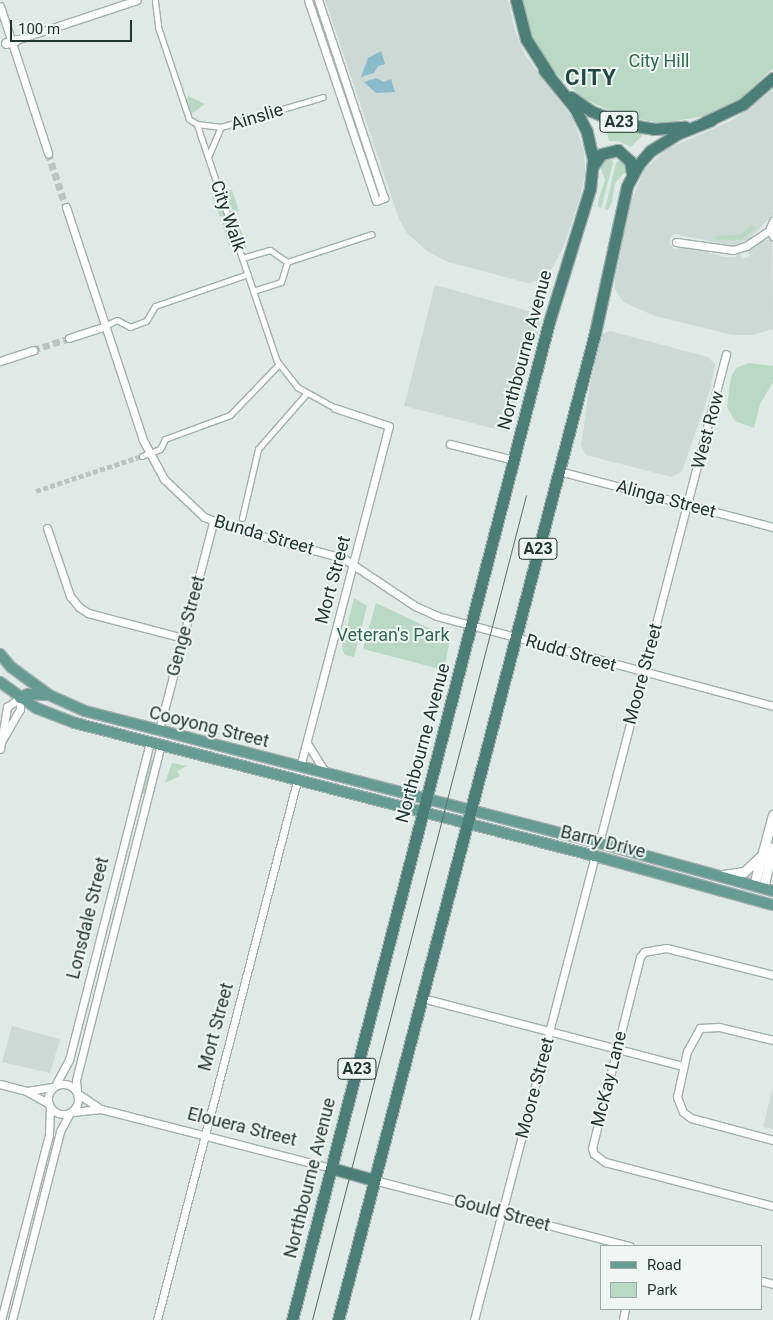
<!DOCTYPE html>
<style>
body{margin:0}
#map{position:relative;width:773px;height:1320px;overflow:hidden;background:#dfe9e5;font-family:Roboto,sans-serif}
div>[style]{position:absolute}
.built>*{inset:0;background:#cdd9d4}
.green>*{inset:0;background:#b9d9c4}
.water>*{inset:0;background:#8abccb}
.pedestrian-tunnel>*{height:5px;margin-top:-2.5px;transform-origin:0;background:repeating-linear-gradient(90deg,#b9c5c1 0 5px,transparent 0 7.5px)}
.minor-tunnel>*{height:7px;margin-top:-3.5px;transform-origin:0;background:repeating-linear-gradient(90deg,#b9c5c1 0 7px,transparent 0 10.5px)}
.roads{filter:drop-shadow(1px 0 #a2b0ac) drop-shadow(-1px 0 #a2b0ac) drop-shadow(0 1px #a2b0ac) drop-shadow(0 -1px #a2b0ac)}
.pedestrian>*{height:5px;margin:-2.5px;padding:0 2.5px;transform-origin:2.5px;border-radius:2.5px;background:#fff}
.minor>*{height:7px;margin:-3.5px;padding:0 3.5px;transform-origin:3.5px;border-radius:3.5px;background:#fff}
.minor>.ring{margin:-3.5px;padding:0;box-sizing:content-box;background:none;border:7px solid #fff;border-radius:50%}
.tertiary>*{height:9px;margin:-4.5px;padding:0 4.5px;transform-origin:4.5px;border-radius:4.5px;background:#fff}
.primary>*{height:10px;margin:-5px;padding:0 5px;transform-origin:5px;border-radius:5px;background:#669b92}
.trunk>*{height:11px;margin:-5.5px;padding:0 5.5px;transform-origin:5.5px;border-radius:5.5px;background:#4a7e76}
.tram>*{height:1px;margin:-0.5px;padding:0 0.5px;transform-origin:0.5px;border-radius:0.5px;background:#5b736f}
span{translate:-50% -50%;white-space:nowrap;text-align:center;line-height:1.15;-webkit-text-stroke:4px #eff6f3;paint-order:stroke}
.shield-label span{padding:1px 4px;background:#eff6f3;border:1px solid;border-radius:4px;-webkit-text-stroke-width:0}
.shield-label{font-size:16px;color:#213733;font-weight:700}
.park-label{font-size:18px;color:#2e6b4b}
.street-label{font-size:18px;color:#213733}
.district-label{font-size:22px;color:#1f4841;font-weight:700;letter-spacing:1px}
.legend{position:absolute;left:600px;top:1245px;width:162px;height:65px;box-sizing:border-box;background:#eff6f3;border:1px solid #9daaa6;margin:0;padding:6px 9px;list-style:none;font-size:15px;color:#213733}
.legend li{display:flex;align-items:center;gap:10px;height:25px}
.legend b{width:25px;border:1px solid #9daaa6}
.scale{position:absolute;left:10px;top:20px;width:122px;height:22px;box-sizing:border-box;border:2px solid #213733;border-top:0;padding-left:6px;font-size:15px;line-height:18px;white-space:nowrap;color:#213733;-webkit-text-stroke:4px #eff6f3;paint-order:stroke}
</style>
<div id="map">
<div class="built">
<div style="clip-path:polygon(325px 0,508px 0,515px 31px,525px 55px,573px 119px,584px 151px,585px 174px,580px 198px,563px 248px,547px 278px,528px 283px,448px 262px,427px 251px,407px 233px,399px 219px)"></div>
<div style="clip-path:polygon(773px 90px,773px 215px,749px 239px,734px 246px,675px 234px,670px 238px,669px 243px,674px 249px,688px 246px,724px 257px,735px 257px,740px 253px,742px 259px,750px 256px,747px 250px,761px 240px,772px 240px,773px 329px,752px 335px,733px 335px,655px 316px,623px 302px,615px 289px,615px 278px,630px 204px,644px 170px,667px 149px,731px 121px)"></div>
<div style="clip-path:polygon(435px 285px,543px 315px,508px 432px,404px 406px)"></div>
<div style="clip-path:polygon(610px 331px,708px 357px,715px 365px,710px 390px,682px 471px,672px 477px,586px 455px,581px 445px,594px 359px,600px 335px)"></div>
<div style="clip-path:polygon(12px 1026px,60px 1039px,50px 1073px,2px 1062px)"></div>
<div style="clip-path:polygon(773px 1087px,773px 1129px,763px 1127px)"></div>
</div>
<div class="green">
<div style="clip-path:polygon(523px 0,773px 0,773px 68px,741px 98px,704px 116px,664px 123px,623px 117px,583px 98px,553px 71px,532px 36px)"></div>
<div style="clip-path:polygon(188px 96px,205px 104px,189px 116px,186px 103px)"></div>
<div style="clip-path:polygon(604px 122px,643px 131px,642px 136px,631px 147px,618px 141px,609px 141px)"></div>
<div style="clip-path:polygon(610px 155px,613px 163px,601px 208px,598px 207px,599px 198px,605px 180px,600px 166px,603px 159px)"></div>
<div style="clip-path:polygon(623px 158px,626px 171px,615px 183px,612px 202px,608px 210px,605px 209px,616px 163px)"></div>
<div style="clip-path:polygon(232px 190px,239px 211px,220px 217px,212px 196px)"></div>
<div style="clip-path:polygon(237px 218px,247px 249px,236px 253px,234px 247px,229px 246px,222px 223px)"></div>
<div style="clip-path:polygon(752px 225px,756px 228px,741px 240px,715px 240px,716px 236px,739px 235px)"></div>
<div style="clip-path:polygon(749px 363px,773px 366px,773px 382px,760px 404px,754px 428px,735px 421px,727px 407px,731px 377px,736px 368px)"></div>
<div style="clip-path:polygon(354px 598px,367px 606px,354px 657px,345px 655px,342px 649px)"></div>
<div style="clip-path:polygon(376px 603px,450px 638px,444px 670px,363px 649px)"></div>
<div style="clip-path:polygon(149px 759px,155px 760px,146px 795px,140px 793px)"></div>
<div style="clip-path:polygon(172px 763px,187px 766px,177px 771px,180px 776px,165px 783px)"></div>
</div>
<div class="water">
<div style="clip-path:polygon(381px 51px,385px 64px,378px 66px,374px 73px,361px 77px,368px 58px)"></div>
<div style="clip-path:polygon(376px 78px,384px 82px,391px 79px,395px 92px,376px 93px,364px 82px)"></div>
</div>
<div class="pedestrian-tunnel">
<div style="left:36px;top:491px;width:112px;rotate:-18.3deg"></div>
</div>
<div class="minor-tunnel">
<div style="left:48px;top:153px;width:57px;rotate:71.6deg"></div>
<div style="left:33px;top:350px;width:38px;rotate:-18deg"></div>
</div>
<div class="roads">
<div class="pedestrian">
<div style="left:155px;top:1px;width:26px;rotate:83deg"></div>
<div style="left:158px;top:27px;width:97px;rotate:71.4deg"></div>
<div style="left:189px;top:119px;width:9px;rotate:32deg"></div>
<div style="left:197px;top:124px;width:14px;rotate:73deg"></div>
<div style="left:201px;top:137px;width:237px;rotate:71.3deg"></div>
<div style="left:277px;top:361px;width:33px;rotate:52deg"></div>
<div style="left:297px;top:387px;width:43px;rotate:28.9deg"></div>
<div style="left:197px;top:124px;width:24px;rotate:7deg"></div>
<div style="left:208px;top:157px;width:33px;rotate:-67deg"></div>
<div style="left:221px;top:127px;width:106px;rotate:-16.4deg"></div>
<div style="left:242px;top:258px;width:29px;rotate:-16deg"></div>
<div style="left:270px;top:250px;width:21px;rotate:35deg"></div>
<div style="left:253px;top:291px;width:29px;rotate:-18deg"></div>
<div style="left:281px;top:282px;width:21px;rotate:-73deg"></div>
<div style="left:287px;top:262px;width:89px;rotate:-18.2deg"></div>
<div style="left:105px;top:326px;width:13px;rotate:-27deg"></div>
<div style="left:117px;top:320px;width:15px;rotate:28deg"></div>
<div style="left:130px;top:327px;width:17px;rotate:-21deg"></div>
<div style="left:146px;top:321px;width:17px;rotate:-59deg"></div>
<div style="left:155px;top:306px;width:98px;rotate:-19deg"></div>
<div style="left:142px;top:456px;width:19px;rotate:-21deg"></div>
<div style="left:160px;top:449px;width:11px;rotate:-63deg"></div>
<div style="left:165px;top:439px;width:69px;rotate:-20.3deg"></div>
<div style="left:230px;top:415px;width:71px;rotate:-46.1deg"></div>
<div style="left:242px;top:518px;width:71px;rotate:-76.9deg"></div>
<div style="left:258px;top:449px;width:73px;rotate:-48.9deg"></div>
</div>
<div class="minor">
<div style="left:308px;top:0;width:212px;rotate:71.3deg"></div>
<div style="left:376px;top:201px;width:9px;rotate:-21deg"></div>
<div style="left:384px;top:198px;width:209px;rotate:-108.4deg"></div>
<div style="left:0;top:6px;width:155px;rotate:71.9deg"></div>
<div style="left:16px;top:40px;width:127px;rotate:-18.3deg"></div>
<div style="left:66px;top:207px;width:245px;rotate:71.7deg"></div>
<div style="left:143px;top:440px;width:44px;rotate:61.7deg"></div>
<div style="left:164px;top:479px;width:55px;rotate:43.5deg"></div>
<div style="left:204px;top:517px;width:37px;rotate:20deg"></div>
<div style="left:239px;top:530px;width:108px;rotate:15.1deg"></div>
<div style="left:343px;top:558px;width:87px;rotate:33.7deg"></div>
<div style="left:415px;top:606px;width:24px;rotate:24deg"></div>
<div style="left:437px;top:616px;width:348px;rotate:15deg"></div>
<div style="left:773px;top:221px;width:8px;rotate:113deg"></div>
<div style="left:770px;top:228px;width:9px;rotate:69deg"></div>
<div style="left:676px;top:242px;width:58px;rotate:8deg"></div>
<div style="left:733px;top:250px;width:14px;rotate:-17deg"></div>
<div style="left:746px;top:246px;width:29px;rotate:-34deg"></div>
<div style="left:69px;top:338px;width:38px;rotate:-18deg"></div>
<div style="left:0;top:361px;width:35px;rotate:-18deg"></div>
<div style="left:450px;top:444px;width:66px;rotate:14deg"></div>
<div style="left:559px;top:471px;width:221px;rotate:14.7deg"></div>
<div style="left:47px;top:528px;width:72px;rotate:71.3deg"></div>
<div style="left:70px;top:596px;width:14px;rotate:51deg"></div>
<div style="left:79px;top:607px;width:11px;rotate:34deg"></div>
<div style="left:88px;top:613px;width:98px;rotate:14.7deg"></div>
<div style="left:159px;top:730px;width:215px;rotate:-75.4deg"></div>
<div style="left:307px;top:743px;width:34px;rotate:58deg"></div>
<div style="left:0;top:749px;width:43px;rotate:-80.5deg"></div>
<div style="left:7px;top:707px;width:16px;rotate:-35deg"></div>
<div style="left:20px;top:698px;width:11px;rotate:90deg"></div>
<div style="left:20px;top:709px;width:34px;rotate:120deg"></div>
<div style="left:300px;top:767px;width:352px;rotate:-75.4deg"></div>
<div style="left:389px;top:426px;width:57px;rotate:-161.6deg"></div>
<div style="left:599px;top:843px;width:505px;rotate:-75.44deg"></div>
<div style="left:773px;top:975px;width:110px;rotate:-165.8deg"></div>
<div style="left:666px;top:948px;width:22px;rotate:170deg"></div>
<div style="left:644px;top:952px;width:6px;rotate:129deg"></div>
<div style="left:640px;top:957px;width:197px;rotate:104.1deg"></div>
<div style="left:592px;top:1148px;width:6px;rotate:72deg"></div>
<div style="left:594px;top:1154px;width:14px;rotate:36deg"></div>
<div style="left:605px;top:1162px;width:174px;rotate:14.7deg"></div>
<div style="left:422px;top:998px;width:270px;rotate:14.6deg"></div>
<div style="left:773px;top:1040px;width:56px;rotate:-166.5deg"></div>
<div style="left:719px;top:1027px;width:19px;rotate:177deg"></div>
<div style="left:700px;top:1028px;width:26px;rotate:119deg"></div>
<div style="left:687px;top:1051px;width:47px;rotate:102.3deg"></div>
<div style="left:677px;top:1097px;width:16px;rotate:68deg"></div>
<div style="left:683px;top:1112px;width:10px;rotate:37deg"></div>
<div style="left:691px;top:1118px;width:85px;rotate:15deg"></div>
<div class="ring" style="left:48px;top:1084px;width:23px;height:23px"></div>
<div style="left:0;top:1084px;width:27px;rotate:15deg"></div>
<div style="left:26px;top:1091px;width:26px;rotate:29deg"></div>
<div style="left:55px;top:1086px;width:30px;rotate:-62deg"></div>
<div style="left:69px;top:1060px;width:328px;rotate:-75.7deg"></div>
<div style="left:27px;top:1091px;width:26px;rotate:-9deg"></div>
<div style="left:77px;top:1092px;width:12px;rotate:-95deg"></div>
<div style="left:76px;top:1080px;width:346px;rotate:-75.8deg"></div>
<div style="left:78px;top:1094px;width:24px;rotate:33deg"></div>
<div style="left:72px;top:1112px;width:29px;rotate:-6deg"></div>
<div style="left:101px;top:1109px;width:237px;rotate:14.4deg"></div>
<div style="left:374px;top:1180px;width:264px;rotate:14.5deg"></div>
<div style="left:762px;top:1281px;width:11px;rotate:15deg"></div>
<div style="left:1px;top:1320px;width:191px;rotate:-75.5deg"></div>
<div style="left:49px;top:1135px;width:28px;rotate:-88deg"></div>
<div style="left:12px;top:1320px;width:195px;rotate:-75.7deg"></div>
<div style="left:60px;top:1131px;width:21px;rotate:-61deg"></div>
<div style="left:157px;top:1320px;width:557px;rotate:-75.44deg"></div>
<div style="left:474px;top:1320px;width:480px;rotate:-75.4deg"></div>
<div style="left:623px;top:1320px;width:11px;rotate:-80deg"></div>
</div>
<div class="tertiary">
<div style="left:6px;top:43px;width:10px;rotate:-17deg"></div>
<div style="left:723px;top:875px;width:21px;rotate:-8deg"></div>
<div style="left:744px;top:872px;width:23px;rotate:-43deg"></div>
<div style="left:754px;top:885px;width:73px;rotate:-74.8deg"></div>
<div style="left:763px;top:888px;width:42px;rotate:-76.3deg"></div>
</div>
<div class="primary">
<div style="left:0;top:654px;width:17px;rotate:50deg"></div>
<div style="left:11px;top:667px;width:47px;rotate:36.4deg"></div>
<div style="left:49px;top:695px;width:39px;rotate:24deg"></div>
<div style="left:85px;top:711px;width:531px;rotate:14.4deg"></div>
<div style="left:599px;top:843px;width:180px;rotate:15.4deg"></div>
<div style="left:0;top:682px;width:44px;rotate:35.8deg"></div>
<div style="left:36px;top:708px;width:42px;rotate:21deg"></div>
<div style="left:75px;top:723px;width:537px;rotate:14.35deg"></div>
<div style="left:595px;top:856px;width:185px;rotate:15.4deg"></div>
<div style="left:20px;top:698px;width:9px;rotate:-27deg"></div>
<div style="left:28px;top:694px;width:18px;rotate:3deg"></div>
</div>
<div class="trunk">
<div style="left:516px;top:0;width:40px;rotate:75.6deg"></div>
<div style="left:526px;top:39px;width:43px;rotate:57.4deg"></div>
<div style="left:571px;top:97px;width:24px;rotate:35deg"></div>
<div style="left:591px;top:111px;width:35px;rotate:22deg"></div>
<div style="left:624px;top:124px;width:30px;rotate:9deg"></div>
<div style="left:654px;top:129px;width:31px;rotate:-4deg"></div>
<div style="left:705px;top:122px;width:42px;rotate:-25.3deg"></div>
<div style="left:743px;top:104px;width:40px;rotate:-41deg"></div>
<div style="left:593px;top:166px;width:14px;rotate:-56deg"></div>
<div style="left:601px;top:154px;width:17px;rotate:-13deg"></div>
<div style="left:618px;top:150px;width:16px;rotate:43deg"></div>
<div style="left:630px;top:161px;width:13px;rotate:81deg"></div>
<div style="left:331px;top:1168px;width:45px;rotate:15.6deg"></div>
<div style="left:292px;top:1320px;width:1031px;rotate:-75.56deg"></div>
<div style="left:549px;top:322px;width:139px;rotate:-72.9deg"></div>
<div style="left:590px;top:189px;width:30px;rotate:-84deg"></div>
<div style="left:593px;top:159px;width:28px;rotate:-103deg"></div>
<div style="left:587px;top:132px;width:28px;rotate:-117deg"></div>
<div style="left:574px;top:107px;width:48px;rotate:-129deg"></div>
<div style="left:338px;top:1320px;width:1020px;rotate:-75.41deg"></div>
<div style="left:595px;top:333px;width:150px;rotate:-77.7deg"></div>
<div style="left:627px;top:186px;width:24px;rotate:-62deg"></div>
<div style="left:638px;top:165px;width:18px;rotate:-49deg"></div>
<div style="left:650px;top:151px;width:32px;rotate:-32deg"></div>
<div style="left:677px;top:134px;width:37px;rotate:-22deg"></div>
</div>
</div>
<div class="tram">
<div style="left:312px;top:1320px;width:852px;rotate:-75.46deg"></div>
</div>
<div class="shield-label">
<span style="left:619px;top:122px">A23</span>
<span style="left:538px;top:549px">A23</span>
<span style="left:357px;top:1069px">A23</span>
</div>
<div class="park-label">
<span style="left:659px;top:61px">City Hill</span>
<span style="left:393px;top:635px">Veteran's Park</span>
</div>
<div class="street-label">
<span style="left:257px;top:117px;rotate:-17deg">Ainslie</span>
<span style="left:228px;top:216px;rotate:71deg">City Walk</span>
<span style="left:525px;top:350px;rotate:-75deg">Northbourne Avenue</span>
<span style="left:708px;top:430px;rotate:-75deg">West Row</span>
<span style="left:666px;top:499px;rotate:15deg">Alinga Street</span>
<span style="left:264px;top:535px;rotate:16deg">Bunda Street</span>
<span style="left:333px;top:580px;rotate:-75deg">Mort Street</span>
<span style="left:186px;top:626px;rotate:-75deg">Genge Street</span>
<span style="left:571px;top:653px;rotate:16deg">Rudd Street</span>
<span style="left:643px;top:674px;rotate:-75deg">Moore Street</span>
<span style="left:209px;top:727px;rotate:14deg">Cooyong Street</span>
<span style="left:423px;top:743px;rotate:-75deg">Northbourne Avenue</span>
<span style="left:603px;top:842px;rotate:14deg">Barry Drive</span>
<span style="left:88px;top:918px;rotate:-76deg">Lonsdale Street</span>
<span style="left:216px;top:1027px;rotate:-75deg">Mort Street</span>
<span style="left:609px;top:1079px;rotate:-76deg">McKay Lane</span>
<span style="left:535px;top:1088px;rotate:-75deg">Moore Street</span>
<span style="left:242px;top:1127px;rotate:14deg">Elouera Street</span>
<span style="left:310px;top:1178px;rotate:-76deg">Northbourne Avenue</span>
<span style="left:502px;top:1213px;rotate:15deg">Gould Street</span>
</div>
<div class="district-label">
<span style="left:591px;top:78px">CITY</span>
</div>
<ul class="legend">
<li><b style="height:6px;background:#669b92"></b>Road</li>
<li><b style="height:14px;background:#b9d9c4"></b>Park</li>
</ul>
<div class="scale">100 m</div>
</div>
